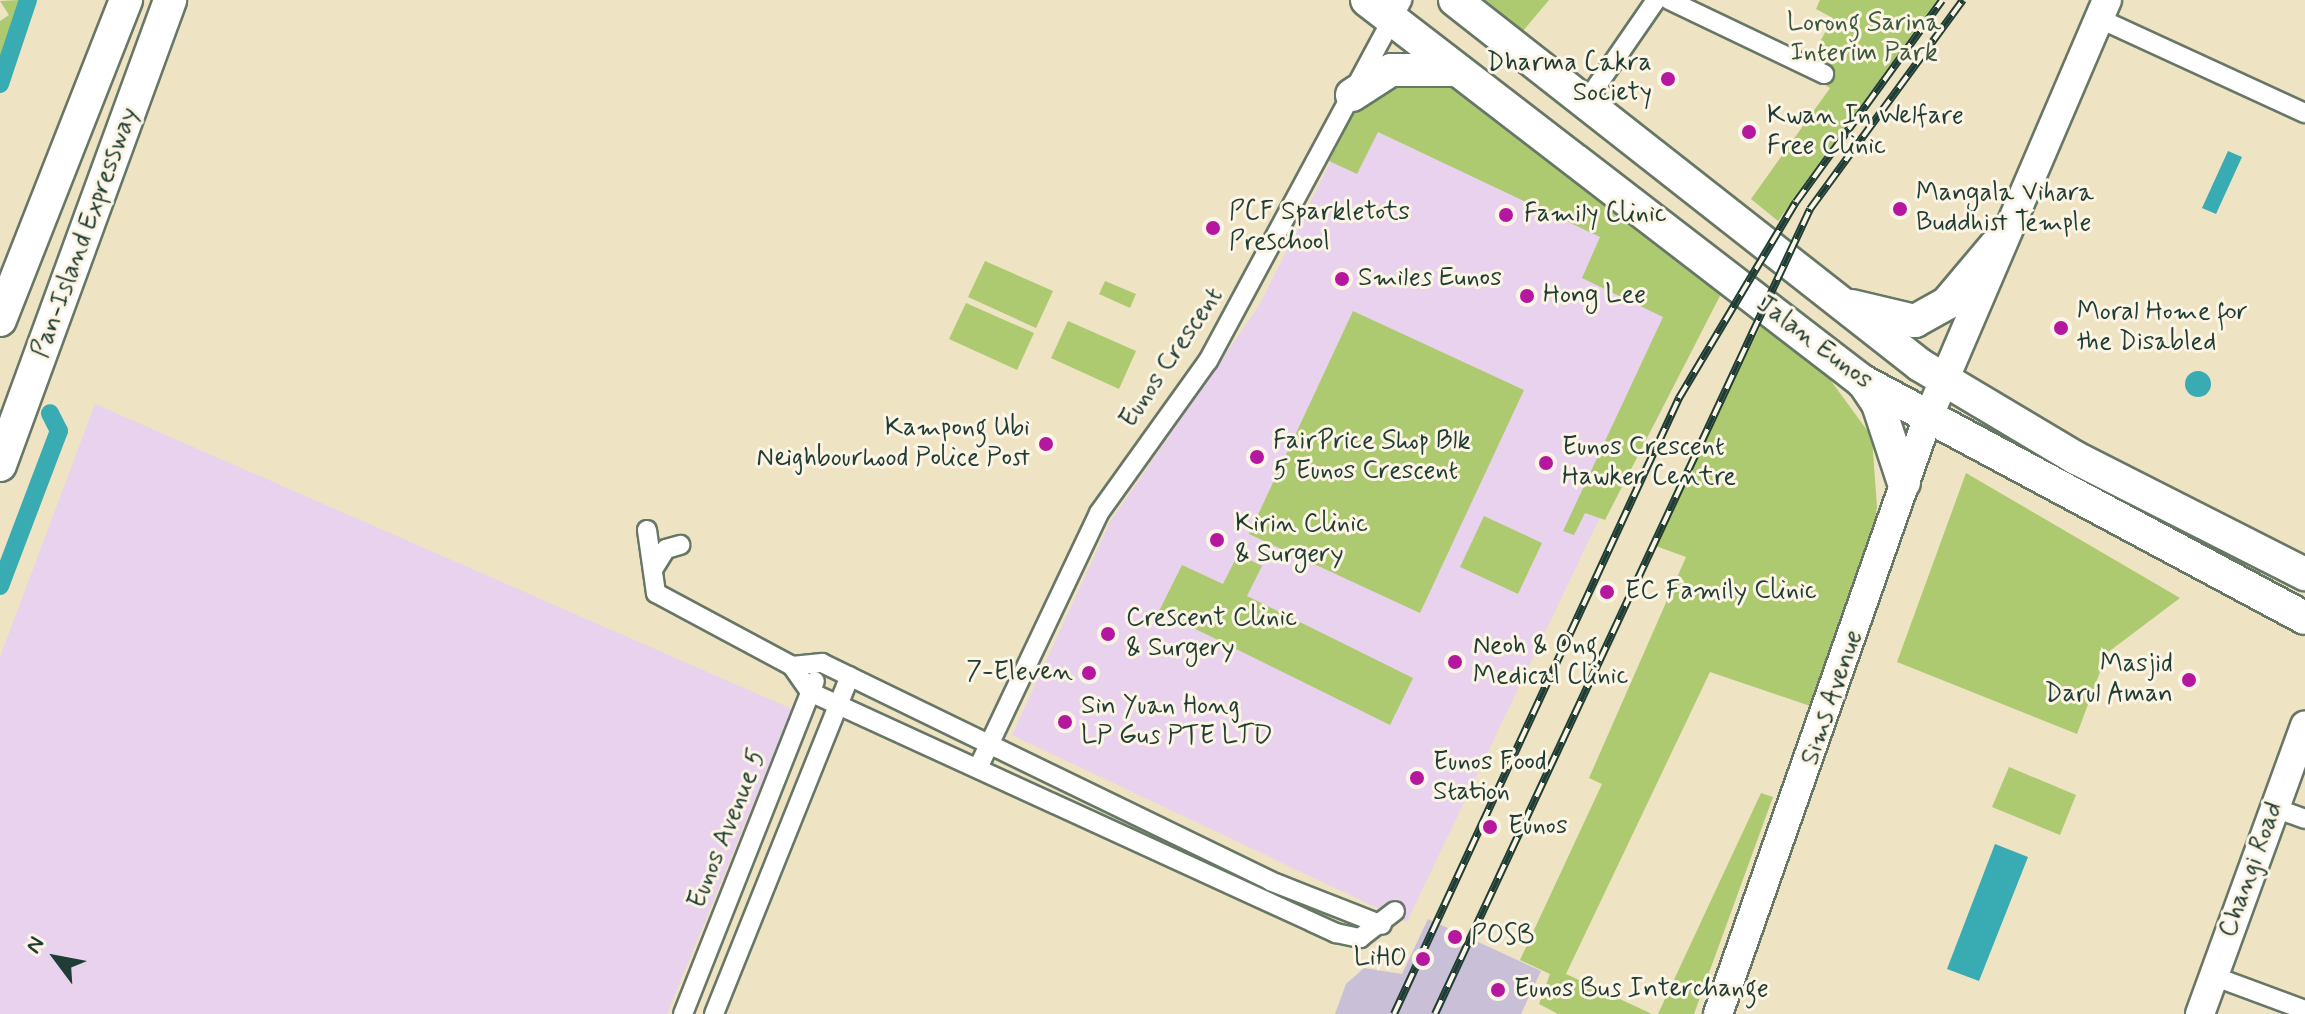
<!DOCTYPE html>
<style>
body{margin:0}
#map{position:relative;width:2305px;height:1014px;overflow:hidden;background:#eee3c3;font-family:Mynerve,sans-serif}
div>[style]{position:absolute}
.built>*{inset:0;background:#e8d2ee}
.industrial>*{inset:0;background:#c9bfd7}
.green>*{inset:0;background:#aeca71}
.water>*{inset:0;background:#39abb2}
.round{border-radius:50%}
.canal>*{height:18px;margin:-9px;padding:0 9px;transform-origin:9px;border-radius:9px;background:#39abb2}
.roads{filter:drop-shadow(2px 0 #677766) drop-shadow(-2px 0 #677766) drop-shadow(0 2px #677766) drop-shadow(0 -2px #677766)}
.street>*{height:18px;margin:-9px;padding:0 9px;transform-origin:9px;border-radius:9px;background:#fff}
.primary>*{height:28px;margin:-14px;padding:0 14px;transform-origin:14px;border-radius:14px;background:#fff}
.highway>*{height:32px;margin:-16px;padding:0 16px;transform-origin:16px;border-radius:16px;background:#fff}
.rail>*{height:8px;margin-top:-4px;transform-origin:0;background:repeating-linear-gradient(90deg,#fcf5e5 0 15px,#1f3d34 0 30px);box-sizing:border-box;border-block:2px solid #1f3d34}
.dots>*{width:22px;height:22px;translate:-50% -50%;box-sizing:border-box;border:4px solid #fcf5e5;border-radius:50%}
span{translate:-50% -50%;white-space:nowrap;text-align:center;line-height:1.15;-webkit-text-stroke:6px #fcf5e5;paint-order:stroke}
.park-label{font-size:26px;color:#3c5940}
.poi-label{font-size:26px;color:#1f3d34}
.right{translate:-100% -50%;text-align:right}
.left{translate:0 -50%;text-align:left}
.street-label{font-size:26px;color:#1f3d34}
.north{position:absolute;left:16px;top:918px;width:80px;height:80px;-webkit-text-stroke:6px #fcf5e5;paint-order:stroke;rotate:302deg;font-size:22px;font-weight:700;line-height:32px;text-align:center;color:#1f3d34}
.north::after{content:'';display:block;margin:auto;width:28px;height:36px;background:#1f3d34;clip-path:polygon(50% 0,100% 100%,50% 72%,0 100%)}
</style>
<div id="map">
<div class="built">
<div style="clip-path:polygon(1364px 94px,1712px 282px,1407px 922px,1012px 735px,1110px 522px,1260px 304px)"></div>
<div style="clip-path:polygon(95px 404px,792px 709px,667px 1014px,0 1014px,0 657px)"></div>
</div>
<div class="industrial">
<div style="clip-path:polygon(1428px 919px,1541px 971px,1521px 1014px,1335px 1014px,1346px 984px,1364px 968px,1402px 974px)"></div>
</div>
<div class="green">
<div style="clip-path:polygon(19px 0,0 59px,0 21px,9px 15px,0 1px)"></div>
<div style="clip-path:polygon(1485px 0,1549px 0,1523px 31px)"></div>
<div style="clip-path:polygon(1820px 0,1937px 0,1778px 221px,1751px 199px,1830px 88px,1804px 71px,1833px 18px,1816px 9px)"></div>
<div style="clip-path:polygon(1393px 77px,1458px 86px,1723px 290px,1605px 520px,1585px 513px,1574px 535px,1563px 531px,1663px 317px,1582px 278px,1600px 237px,1378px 132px,1357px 174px,1329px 161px,1364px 94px)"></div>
<div style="clip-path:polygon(985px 261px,1053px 291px,1036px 328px,968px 297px)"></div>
<div style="clip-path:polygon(1105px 281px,1136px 294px,1130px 308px,1099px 294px)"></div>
<div style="clip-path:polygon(966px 303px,1034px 333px,1017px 370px,949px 339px)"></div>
<div style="clip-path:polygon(1353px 311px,1524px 390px,1420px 613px,1249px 534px)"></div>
<div style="clip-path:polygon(1764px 319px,1810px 352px,1872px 437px,1877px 507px,1867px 567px,1816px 708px,1710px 672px,1566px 974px,1652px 1014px,1558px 1014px,1539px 1004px,1550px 974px,1520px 960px,1602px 784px,1589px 778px,1686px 557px,1653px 545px)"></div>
<div style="clip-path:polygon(1068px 321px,1136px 351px,1119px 389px,1051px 358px)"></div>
<div style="clip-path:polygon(1966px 473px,2180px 598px,2107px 653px,2077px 734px,1897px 662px)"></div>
<div style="clip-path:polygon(1484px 516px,1542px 543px,1518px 594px,1460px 567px)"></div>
<div style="clip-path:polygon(1238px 554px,1262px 566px,1247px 596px,1413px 678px,1390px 725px,1159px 611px,1182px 565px,1223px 584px)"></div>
<div style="clip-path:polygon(2009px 767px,2076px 795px,2060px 835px,1992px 807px)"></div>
<div style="clip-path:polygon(1761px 793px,1773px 797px,1694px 1014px,1658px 1014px)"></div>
</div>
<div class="water">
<div style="clip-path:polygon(2228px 151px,2242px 157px,2216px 214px,2202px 208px)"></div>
<div class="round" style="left:2185px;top:371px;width:26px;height:26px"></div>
<div style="clip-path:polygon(1995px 844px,2028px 857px,1979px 981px,1947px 969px)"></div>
</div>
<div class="canal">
<div style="left:0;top:84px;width:89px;rotate:-71.6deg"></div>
<div style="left:0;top:586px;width:166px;rotate:-69.2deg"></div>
<div style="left:59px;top:431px;width:20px;rotate:-117deg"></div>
</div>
<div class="roads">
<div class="street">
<div style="left:1669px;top:0;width:172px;rotate:25.5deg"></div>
<div style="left:2098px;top:18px;width:228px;rotate:24.7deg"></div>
<div style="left:1585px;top:103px;width:125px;rotate:-55.4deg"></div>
<div style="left:647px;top:530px;width:64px;rotate:81.9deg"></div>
<div style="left:656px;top:593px;width:154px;rotate:28.2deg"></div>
<div style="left:792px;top:666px;width:32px;rotate:55deg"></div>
<div style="left:810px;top:692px;width:579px;rotate:24.62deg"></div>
<div style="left:1336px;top:933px;width:25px;rotate:12deg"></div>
<div style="left:1360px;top:938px;width:44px;rotate:-37.6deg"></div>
<div style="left:654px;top:568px;width:22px;rotate:-58deg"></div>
<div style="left:666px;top:549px;width:15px;rotate:-16deg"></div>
<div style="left:792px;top:666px;width:30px;rotate:-6deg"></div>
<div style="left:822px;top:663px;width:498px;rotate:25.9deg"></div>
<div style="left:1270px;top:881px;width:120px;rotate:21.4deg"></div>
<div style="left:978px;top:768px;width:282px;rotate:-64.6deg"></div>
<div style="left:1099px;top:513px;width:187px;rotate:-54.4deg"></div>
<div style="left:1208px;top:361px;width:410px;rotate:-61.7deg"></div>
<div style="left:2275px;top:808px;width:32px;rotate:20deg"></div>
<div style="left:2213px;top:976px;width:98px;rotate:20.3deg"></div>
<div style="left:683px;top:1014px;width:358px;rotate:-68.4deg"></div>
<div style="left:714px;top:1014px;width:364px;rotate:-68.1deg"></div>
</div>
<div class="primary">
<div style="left:1718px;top:1014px;width:630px;rotate:-70.62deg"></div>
<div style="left:1927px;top:420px;width:457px;rotate:-66.8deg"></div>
<div style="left:2200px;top:1014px;width:307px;rotate:-70deg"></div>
</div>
<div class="highway">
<div style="left:1367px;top:0;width:625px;rotate:37.59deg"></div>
<div style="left:1862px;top:381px;width:502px;rotate:28.15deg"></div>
<div style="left:1455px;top:0;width:591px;rotate:38.13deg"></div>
<div style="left:1920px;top:365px;width:182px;rotate:30.8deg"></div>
<div style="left:2076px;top:458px;width:257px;rotate:26.9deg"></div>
<div style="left:1352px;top:95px;width:46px;rotate:-32.7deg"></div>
<div style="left:1391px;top:70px;width:64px"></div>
<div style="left:1852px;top:306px;width:65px;rotate:13.4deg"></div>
<div style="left:1915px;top:321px;width:37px;rotate:-29deg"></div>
<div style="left:1947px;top:303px;width:76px;rotate:-49.8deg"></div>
<div style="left:0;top:320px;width:344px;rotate:-68.5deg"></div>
<div style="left:1864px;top:383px;width:25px;rotate:56deg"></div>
<div style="left:1878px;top:404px;width:83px;rotate:71.8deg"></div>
<div style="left:0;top:465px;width:495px;rotate:-69.9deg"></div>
</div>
</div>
<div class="rail">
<div style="left:1394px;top:1014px;width:679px;rotate:-65.17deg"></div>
<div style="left:1679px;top:398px;width:228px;rotate:-59.2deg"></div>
<div style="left:1796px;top:202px;width:249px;rotate:-54.1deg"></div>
<div style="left:1435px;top:1014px;width:888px;rotate:-65.02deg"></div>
<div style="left:1810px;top:209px;width:259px;rotate:-53.8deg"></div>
</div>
<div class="dots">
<div style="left:1668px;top:79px;background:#b5179e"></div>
<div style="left:1749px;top:132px;background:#b5179e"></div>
<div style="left:1900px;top:209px;background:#b5179e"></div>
<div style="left:1506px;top:215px;background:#b5179e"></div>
<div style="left:1213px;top:228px;background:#b5179e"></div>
<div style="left:1342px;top:279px;background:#b5179e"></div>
<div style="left:1527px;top:296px;background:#b5179e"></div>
<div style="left:2061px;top:328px;background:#b5179e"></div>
<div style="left:1046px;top:444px;background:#b5179e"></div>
<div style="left:1257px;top:457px;background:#b5179e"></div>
<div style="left:1546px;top:463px;background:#b5179e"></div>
<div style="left:1217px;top:540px;background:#b5179e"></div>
<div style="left:1607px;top:592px;background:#b5179e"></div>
<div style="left:1108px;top:634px;background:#b5179e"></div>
<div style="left:1455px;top:662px;background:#b5179e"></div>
<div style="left:1089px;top:673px;background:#b5179e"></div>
<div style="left:2189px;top:680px;background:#b5179e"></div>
<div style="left:1065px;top:722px;background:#b5179e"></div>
<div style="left:1417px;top:778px;background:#b5179e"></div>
<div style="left:1490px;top:827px;background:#b5179e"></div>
<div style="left:1455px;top:937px;background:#b5179e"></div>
<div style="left:1423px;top:959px;background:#b5179e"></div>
<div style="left:1498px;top:990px;background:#b5179e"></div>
</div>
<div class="park-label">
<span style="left:1864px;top:39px">Lorong Sarina<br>Interim Park</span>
</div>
<div class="poi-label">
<span class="right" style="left:1652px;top:79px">Dharma Cakra<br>Society</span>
<span class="left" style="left:1767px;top:132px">Kwan In Welfare<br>Free Clinic</span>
<span class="left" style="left:1916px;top:209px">Mangala Vihara<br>Buddhist Temple</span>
<span class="left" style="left:1229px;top:228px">PCF Sparkletots<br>Preschool</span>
<span class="left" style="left:1524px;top:215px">Family Clinic</span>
<span class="left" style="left:1358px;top:279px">Smiles Eunos</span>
<span class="left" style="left:1543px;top:296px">Hong Lee</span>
<span class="left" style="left:2077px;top:328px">Moral Home for<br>the Disabled</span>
<span class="right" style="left:1030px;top:444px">Kampong Ubi<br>Neighbourhood Police Post</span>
<span class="left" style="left:1273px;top:457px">FairPrice Shop Blk<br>5 Eunos Crescent</span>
<span class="left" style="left:1562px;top:463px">Eunos Crescent<br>Hawker Centre</span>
<span class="left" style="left:1235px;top:540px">Kirin Clinic<br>&amp; Surgery</span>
<span class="left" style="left:1625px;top:592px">EC Family Clinic</span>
<span class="left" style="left:1126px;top:634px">Crescent Clinic<br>&amp; Surgery</span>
<span class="left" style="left:1473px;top:662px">Neoh &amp; Ong<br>Medical Clinic</span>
<span class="right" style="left:2173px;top:680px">Masjid<br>Darul Aman</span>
<span class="right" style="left:1073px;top:673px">7-Eleven</span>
<span class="left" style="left:1081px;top:722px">Sin Yuan Hong<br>LP Gus PTE LTD</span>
<span class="left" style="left:1433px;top:778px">Eunos Food<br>Station</span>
<span class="left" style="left:1508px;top:827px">Eunos</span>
<span class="left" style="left:1471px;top:937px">POSB</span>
<span class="right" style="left:1407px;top:959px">LiHO</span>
<span class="left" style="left:1514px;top:990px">Eunos Bus Interchange</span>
</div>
<div class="street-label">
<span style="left:86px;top:233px;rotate:-70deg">Pan-Island Expressway</span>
<span style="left:1814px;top:343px;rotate:37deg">Jalan Eunos</span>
<span style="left:1172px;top:358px;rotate:-56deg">Eunos Crescent</span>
<span style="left:1833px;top:698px;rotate:-71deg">Sims Avenue</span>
<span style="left:728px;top:829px;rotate:-68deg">Eunos Avenue 5</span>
<span style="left:2252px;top:870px;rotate:-70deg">Changi Road</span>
</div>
<div class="north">N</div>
</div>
